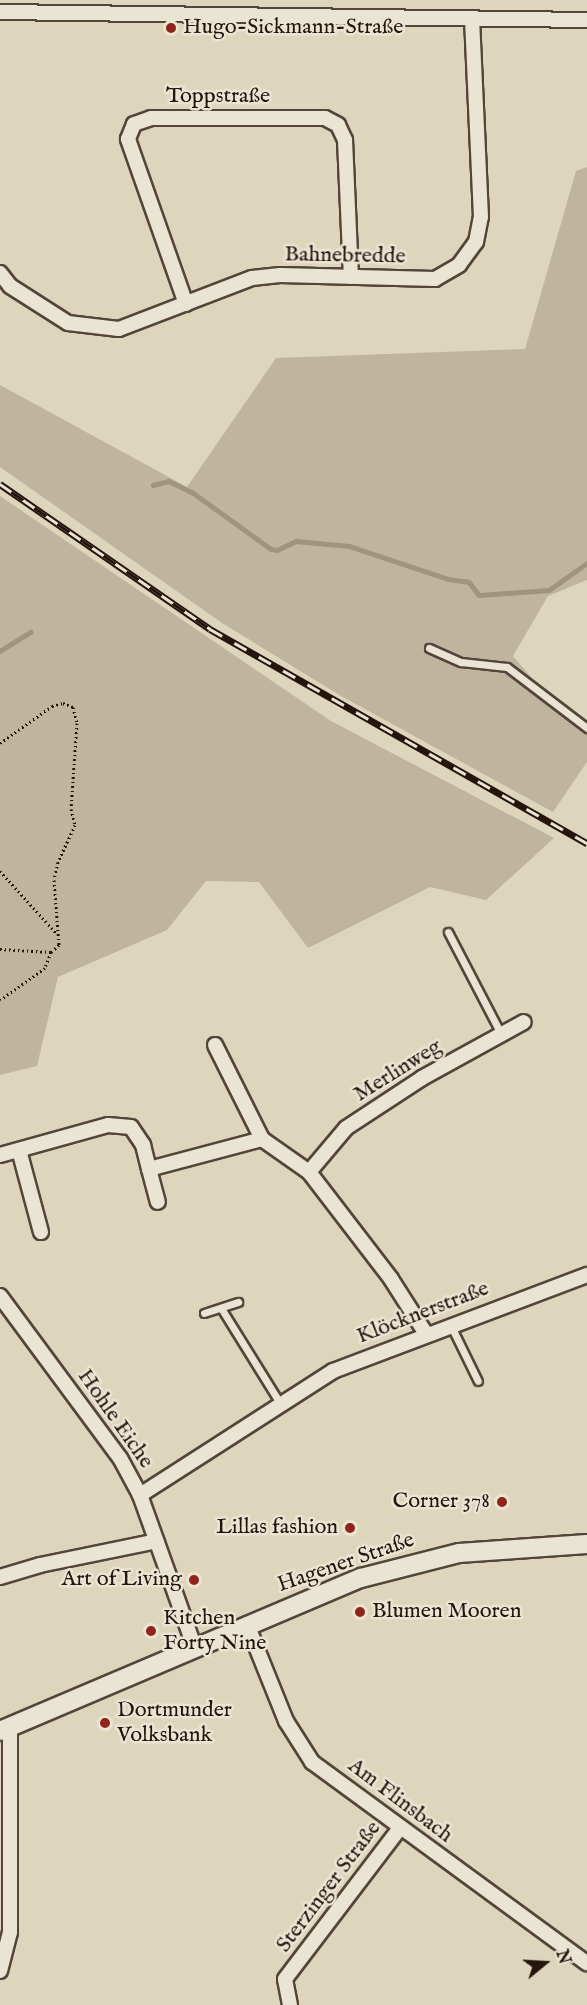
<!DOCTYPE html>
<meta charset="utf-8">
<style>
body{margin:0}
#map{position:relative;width:587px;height:2005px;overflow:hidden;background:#ded6bc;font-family:"IM FELL English",serif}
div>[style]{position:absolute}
.green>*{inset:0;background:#bfb59e}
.stream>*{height:4.5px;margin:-2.25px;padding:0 2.25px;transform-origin:2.25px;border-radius:2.25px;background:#9f9480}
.path>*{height:3px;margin-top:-1.5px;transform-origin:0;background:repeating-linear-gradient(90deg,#25150d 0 1.5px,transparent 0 4.5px)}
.roads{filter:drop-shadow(2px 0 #534539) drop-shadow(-2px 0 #534539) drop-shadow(0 2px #534539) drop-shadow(0 -2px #534539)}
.service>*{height:7px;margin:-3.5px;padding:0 3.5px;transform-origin:3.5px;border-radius:3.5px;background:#eae4d3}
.minor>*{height:14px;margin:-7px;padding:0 7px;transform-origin:7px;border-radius:7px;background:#eae4d3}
.secondary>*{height:18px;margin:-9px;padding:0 9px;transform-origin:9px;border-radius:9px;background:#eae4d3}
.rail>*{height:7px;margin-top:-3.5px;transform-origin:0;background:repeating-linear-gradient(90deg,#eae4d3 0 14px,#25150d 0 28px);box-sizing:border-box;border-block:2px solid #25150d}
.dots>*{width:16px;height:16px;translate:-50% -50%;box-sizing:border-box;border:3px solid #eae4d3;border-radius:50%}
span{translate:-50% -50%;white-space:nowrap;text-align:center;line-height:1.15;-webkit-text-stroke:5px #eae4d3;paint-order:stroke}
.poi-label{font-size:22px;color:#25150d}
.left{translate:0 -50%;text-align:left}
.right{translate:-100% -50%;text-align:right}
.street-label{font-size:22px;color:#25150d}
.north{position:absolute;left:515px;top:1933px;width:60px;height:60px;-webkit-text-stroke:4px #eae4d3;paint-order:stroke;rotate:72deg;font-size:16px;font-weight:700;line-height:24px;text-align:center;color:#25150d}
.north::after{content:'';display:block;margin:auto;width:21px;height:27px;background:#25150d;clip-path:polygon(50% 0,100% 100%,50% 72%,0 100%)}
</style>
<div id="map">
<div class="green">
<div style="clip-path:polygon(587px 167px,587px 580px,548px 596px,513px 656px,556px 706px,587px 734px,587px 762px,553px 812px,341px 696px,222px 623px,0 467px,0 385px,187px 487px,276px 358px,525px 349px,576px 171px)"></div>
<div style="clip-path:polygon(0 496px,331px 721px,554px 838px,486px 900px,430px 887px,308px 948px,259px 882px,206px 881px,167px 930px,58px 977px,37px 1066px,0 1075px)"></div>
</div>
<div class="stream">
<div style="left:153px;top:485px;width:16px;rotate:-14deg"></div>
<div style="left:169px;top:481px;width:25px;rotate:26deg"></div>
<div style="left:192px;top:492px;width:97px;rotate:35.8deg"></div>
<div style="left:271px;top:549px;width:6px;rotate:9deg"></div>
<div style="left:277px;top:550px;width:21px;rotate:-25deg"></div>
<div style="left:296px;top:541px;width:53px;rotate:5.4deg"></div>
<div style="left:349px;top:546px;width:104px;rotate:18.4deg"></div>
<div style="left:448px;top:579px;width:21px;rotate:8deg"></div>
<div style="left:469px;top:582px;width:16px;rotate:52deg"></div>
<div style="left:479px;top:595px;width:70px;rotate:-4.1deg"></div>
<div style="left:549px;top:590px;width:47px;rotate:-35.4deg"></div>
<div style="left:0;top:651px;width:36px;rotate:-32deg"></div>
</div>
<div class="path">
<div style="left:0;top:743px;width:64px;rotate:-35.4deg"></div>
<div style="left:52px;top:706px;width:11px;rotate:-15deg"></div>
<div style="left:63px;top:703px;width:11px;rotate:22deg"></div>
<div style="left:73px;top:707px;width:16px;rotate:76deg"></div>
<div style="left:77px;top:723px;width:86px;rotate:94deg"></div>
<div style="left:71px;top:809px;width:16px;rotate:76deg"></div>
<div style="left:75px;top:825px;width:41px;rotate:114.7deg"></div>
<div style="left:58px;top:862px;width:18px;rotate:103deg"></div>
<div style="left:54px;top:880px;width:65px;rotate:85.6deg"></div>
<div style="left:59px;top:945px;width:11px;rotate:139deg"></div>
<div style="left:51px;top:952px;width:17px;rotate:111deg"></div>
<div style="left:45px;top:968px;width:55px;rotate:144.6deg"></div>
<div style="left:0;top:871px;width:85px;rotate:47.9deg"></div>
<div style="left:0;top:949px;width:51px;rotate:3.4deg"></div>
</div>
<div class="roads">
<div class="service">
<div style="left:429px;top:648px;width:35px;rotate:24deg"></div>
<div style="left:461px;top:662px;width:46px;rotate:6.2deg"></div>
<div style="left:507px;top:667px;width:101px;rotate:37.3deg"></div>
<div style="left:448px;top:932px;width:115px;rotate:62.5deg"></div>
<div style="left:221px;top:1308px;width:112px;rotate:58.2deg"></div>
<div style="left:204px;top:1313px;width:36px;rotate:-18deg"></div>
<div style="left:451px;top:1326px;width:61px;rotate:63.9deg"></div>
</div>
<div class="minor">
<div style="left:0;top:12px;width:587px;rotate:0.78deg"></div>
<div style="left:0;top:273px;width:16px;rotate:52deg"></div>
<div style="left:10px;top:286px;width:69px;rotate:32.5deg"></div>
<div style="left:68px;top:323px;width:51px;rotate:6.7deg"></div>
<div style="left:119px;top:329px;width:142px;rotate:-21deg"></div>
<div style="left:252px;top:278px;width:28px;rotate:-6deg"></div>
<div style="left:280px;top:275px;width:155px;rotate:1.5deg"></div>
<div style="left:435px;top:279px;width:28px;rotate:-30deg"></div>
<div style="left:459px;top:265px;width:29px;rotate:-54deg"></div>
<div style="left:476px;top:242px;width:25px;rotate:-79deg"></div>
<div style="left:481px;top:217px;width:199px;rotate:-92.6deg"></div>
<div style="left:186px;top:304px;width:175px;rotate:-109.4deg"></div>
<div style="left:128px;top:139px;width:16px;rotate:-68deg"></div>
<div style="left:134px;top:124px;width:18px;rotate:-19deg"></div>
<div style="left:151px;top:118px;width:174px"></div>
<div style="left:325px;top:118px;width:15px;rotate:28deg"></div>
<div style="left:338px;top:125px;width:17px;rotate:65deg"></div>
<div style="left:345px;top:140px;width:137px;rotate:87.5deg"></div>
<div style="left:215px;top:1045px;width:105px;rotate:63.4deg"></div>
<div style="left:262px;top:1139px;width:57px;rotate:35.1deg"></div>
<div style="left:309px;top:1172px;width:135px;rotate:52.5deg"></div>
<div style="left:391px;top:1279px;width:65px;rotate:57.5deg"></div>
<div style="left:19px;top:1150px;width:85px;rotate:75deg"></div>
<div style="left:0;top:1155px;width:112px;rotate:-15.5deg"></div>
<div style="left:108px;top:1125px;width:23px;rotate:5deg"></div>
<div style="left:131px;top:1127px;width:22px;rotate:56deg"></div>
<div style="left:143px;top:1145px;width:25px;rotate:76deg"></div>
<div style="left:149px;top:1169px;width:117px;rotate:-14.9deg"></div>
<div style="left:149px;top:1169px;width:34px;rotate:75deg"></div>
<div style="left:309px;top:1172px;width:57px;rotate:-49.9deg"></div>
<div style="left:346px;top:1128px;width:91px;rotate:-33.3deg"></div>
<div style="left:422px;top:1078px;width:116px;rotate:-28.8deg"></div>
<div style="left:0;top:1296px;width:202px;rotate:53.5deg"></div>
<div style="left:120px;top:1458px;width:42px;rotate:61.6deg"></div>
<div style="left:140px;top:1495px;width:160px;rotate:70.3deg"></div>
<div style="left:140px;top:1495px;width:229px;rotate:-32.7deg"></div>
<div style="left:333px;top:1371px;width:272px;rotate:-20.7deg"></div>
<div style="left:0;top:1577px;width:42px;rotate:-16.7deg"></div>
<div style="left:40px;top:1565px;width:119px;rotate:-11.6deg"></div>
<div style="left:247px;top:1624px;width:105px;rotate:68.1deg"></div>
<div style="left:286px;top:1721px;width:49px;rotate:57.6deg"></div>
<div style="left:312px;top:1762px;width:341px;rotate:36.2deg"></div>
<div style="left:0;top:1971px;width:40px;rotate:-75.6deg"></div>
<div style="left:10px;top:1932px;width:206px;rotate:-90deg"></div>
<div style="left:290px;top:2005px;width:26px;rotate:-101deg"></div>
<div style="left:285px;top:1979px;width:190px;rotate:-52.7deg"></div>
</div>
<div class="secondary">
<div style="left:0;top:1731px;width:392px;rotate:-23deg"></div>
<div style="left:361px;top:1578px;width:101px;rotate:-14.3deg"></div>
<div style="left:459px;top:1553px;width:128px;rotate:-4deg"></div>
</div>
</div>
<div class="rail">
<div style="left:0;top:484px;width:255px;rotate:34.6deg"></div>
<div style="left:210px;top:629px;width:434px;rotate:29.6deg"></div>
</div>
<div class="dots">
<div style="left:171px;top:28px;background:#8f2418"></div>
<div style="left:502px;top:1502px;background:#8f2418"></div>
<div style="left:350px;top:1528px;background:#8f2418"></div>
<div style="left:194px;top:1580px;background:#8f2418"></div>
<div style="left:360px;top:1612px;background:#8f2418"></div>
<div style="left:151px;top:1631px;background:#8f2418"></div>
<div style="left:105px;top:1723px;background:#8f2418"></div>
</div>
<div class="poi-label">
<span class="left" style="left:183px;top:28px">Hugo-Sickmann-Straße</span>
<span class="right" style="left:490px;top:1502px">Corner 378</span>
<span class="right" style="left:338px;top:1528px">Lillas fashion</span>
<span class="right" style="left:182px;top:1580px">Art of Living</span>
<span class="left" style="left:372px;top:1612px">Blumen Mooren</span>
<span class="left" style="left:163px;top:1631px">Kitchen<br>Forty Nine</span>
<span class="left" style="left:117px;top:1723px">Dortmunder<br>Volksbank</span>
</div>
<div class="street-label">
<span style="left:218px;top:97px">Toppstraße</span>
<span style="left:345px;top:256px;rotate:1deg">Bahnebredde</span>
<span style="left:398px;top:1071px;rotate:-32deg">Merlinweg</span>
<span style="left:423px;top:1313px;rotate:-21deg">Klöcknerstraße</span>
<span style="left:115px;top:1419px;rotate:55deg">Hohle Eiche</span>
<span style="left:346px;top:1563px;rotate:-19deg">Hagener Straße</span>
<span style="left:400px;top:1801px;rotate:37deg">Am Flinsbach</span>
<span style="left:329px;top:1887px;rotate:-53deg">Sterzinger Straße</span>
</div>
<div class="north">N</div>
</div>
